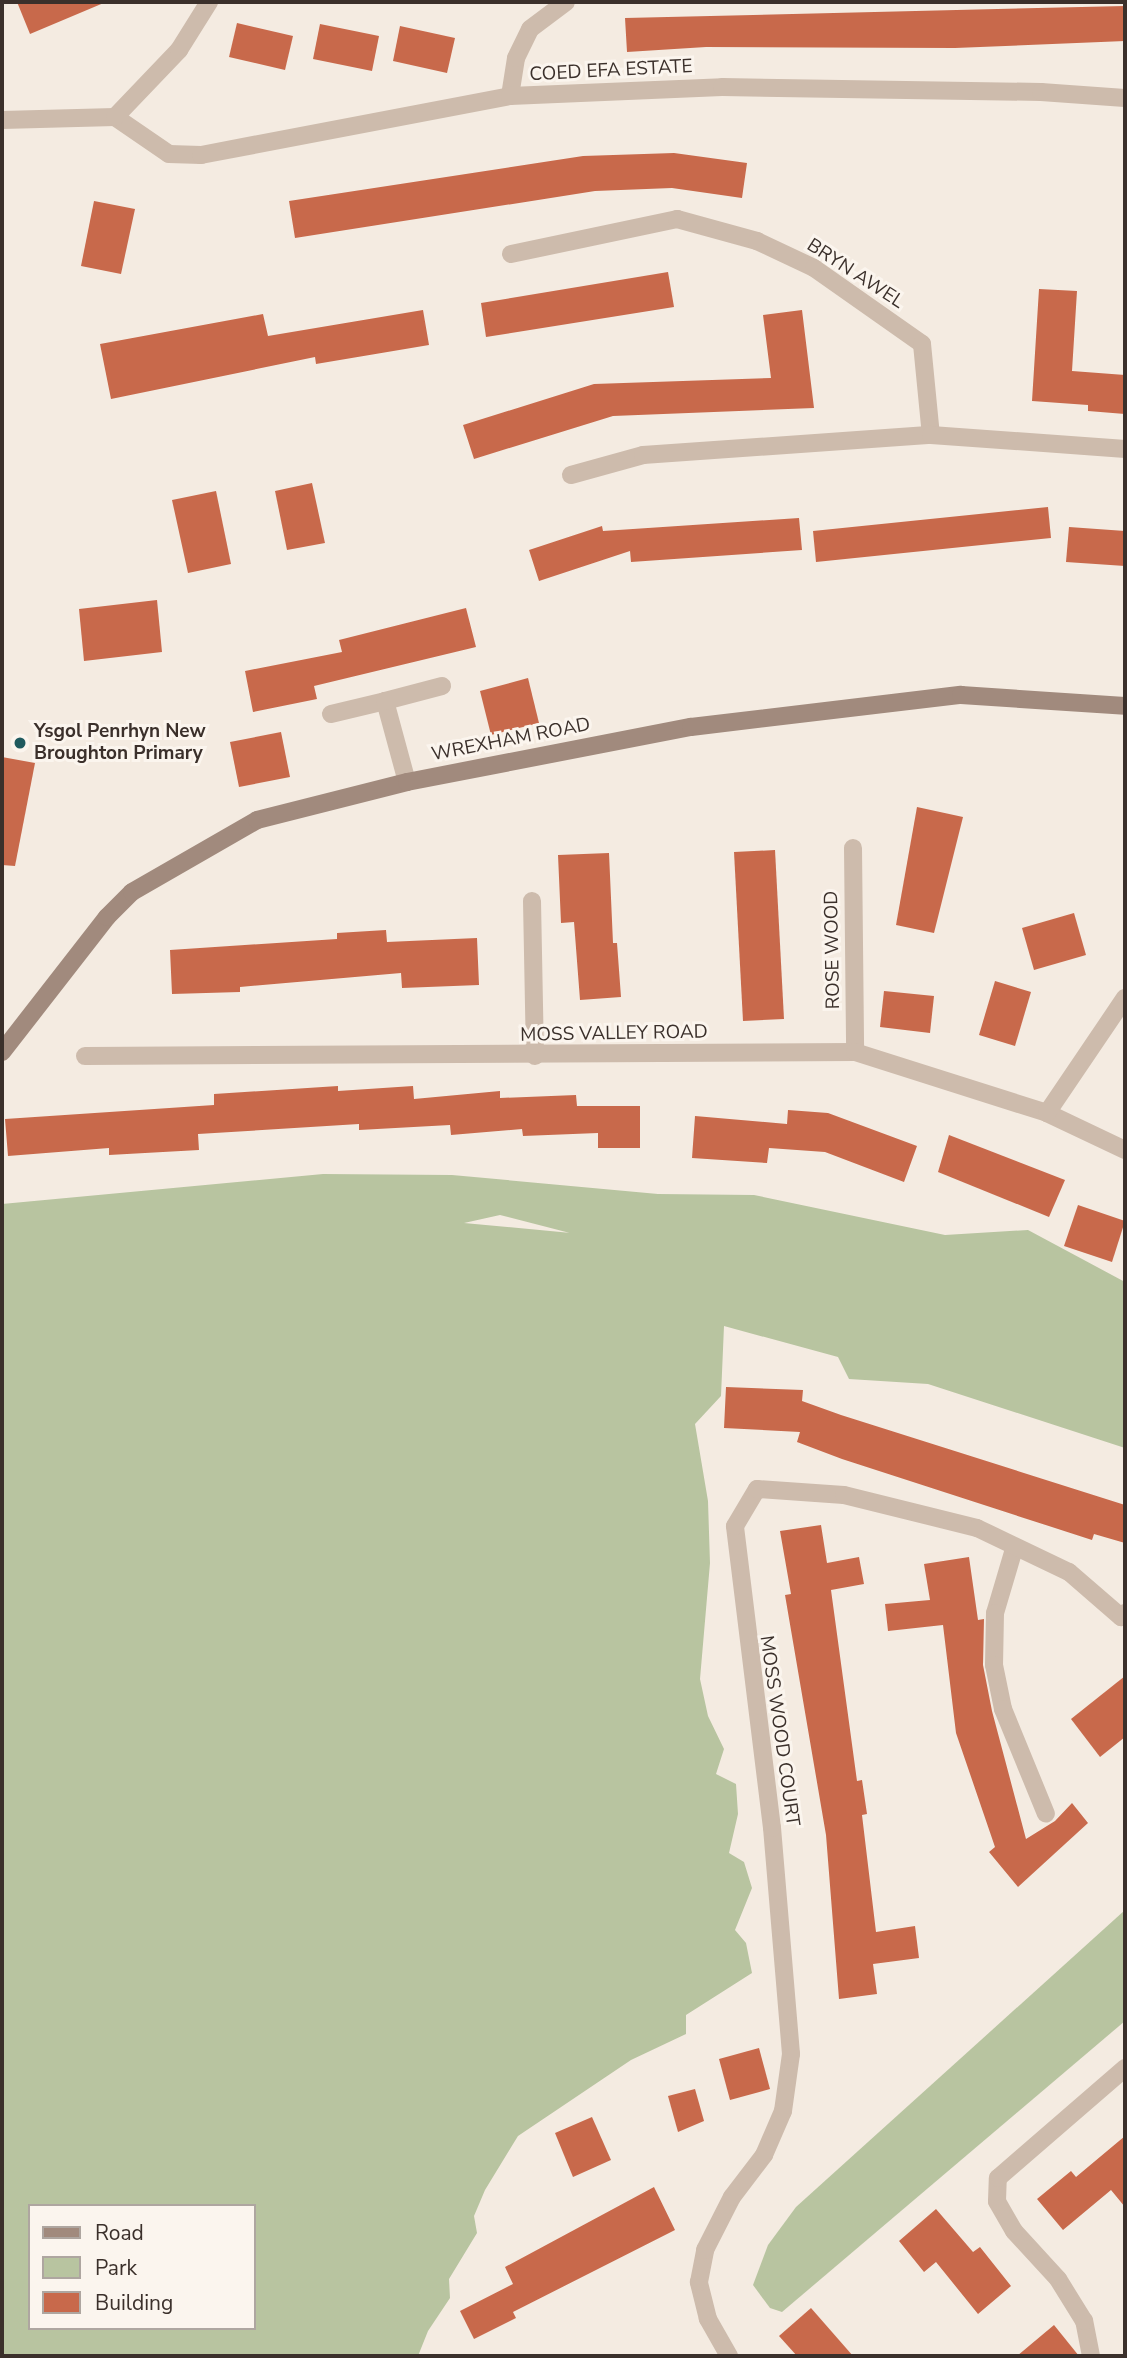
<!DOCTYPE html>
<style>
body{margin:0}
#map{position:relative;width:1127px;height:2358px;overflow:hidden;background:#f4ebe1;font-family:"Nunito Sans",sans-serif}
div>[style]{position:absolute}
.green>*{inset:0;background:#b8c4a0}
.building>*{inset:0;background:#c8694b}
.street>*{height:18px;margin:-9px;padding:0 9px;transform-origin:9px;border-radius:9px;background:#cdbbac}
.secondary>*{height:18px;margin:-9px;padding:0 9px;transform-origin:9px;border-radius:9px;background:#a18a7d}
.dots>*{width:19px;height:19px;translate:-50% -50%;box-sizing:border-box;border:4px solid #fbf5ee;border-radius:50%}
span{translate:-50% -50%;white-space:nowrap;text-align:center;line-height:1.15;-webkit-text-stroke:6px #fbf5ee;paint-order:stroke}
.street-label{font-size:19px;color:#3b302b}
.poi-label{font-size:19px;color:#3b302b;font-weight:700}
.left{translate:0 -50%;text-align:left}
.frame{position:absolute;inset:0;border:4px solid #3b302b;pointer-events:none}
.legend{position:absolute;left:28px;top:2204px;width:228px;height:126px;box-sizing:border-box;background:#fbf5ee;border:2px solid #aea6a0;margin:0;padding:9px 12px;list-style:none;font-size:21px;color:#3b302b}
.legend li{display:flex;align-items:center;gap:14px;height:35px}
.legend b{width:35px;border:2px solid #aea6a0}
</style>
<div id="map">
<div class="green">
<div style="clip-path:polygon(evenodd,323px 1174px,452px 1175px,658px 1194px,754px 1195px,945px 1235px,1028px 1230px,1125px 1282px,1125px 1448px,928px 1384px,849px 1379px,838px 1357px,724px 1326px,721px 1396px,695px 1424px,708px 1501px,710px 1563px,700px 1679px,708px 1716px,724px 1749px,716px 1774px,736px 1784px,738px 1814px,729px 1853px,744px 1862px,752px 1888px,735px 1930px,746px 1943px,752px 1973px,686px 2015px,686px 2034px,631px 2060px,518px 2136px,485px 2190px,474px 2216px,477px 2233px,449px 2279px,450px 2298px,428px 2331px,418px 2356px,2px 2356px,2px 1204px,323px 1174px,500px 1215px,570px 1233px,571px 1233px,464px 1223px,500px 1215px,323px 1174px,30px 2206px,254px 2206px,254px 2328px,30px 2328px,30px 2206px)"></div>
<div style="clip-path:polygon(1125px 1910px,1125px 2021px,782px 2312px,770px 2308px,753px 2285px,768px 2245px,796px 2207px)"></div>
</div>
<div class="building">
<div style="clip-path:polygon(17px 2px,106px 2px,30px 34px)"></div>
<div style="clip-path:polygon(1125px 6px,1125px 41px,955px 48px,706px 47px,627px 52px,625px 18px)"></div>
<div style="clip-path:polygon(237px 23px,293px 36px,285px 70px,229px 57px)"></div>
<div style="clip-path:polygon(320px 24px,379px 36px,372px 71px,313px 59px)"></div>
<div style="clip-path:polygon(400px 26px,455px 38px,447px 73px,393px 61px)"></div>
<div style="clip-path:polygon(674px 153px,747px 163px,742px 198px,672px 188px,595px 191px,295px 238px,289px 201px,583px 156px)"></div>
<div style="clip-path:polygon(94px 201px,135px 209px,121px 274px,81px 266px)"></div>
<div style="clip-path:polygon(668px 272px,674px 307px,486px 337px,481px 303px)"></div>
<div style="clip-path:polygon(1039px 289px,1077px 291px,1072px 371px,1125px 375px,1125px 414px,1088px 411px,1088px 405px,1032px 401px)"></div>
<div style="clip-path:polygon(423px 310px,429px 345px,316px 364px,315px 357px,111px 399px,100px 344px,263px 314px,268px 336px)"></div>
<div style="clip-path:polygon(802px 310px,814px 408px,613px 416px,474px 459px,463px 425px,594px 384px,771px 378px,763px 315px)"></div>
<div style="clip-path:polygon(312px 483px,325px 543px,287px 550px,275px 491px)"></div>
<div style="clip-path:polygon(216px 491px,231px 564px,188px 573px,172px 500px)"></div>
<div style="clip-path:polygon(1048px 507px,1051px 538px,816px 562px,813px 531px)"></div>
<div style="clip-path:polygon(799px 518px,802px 550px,631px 562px,630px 551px,539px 581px,529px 550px,602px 526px,603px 531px)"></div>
<div style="clip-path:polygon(1069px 527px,1125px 531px,1125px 566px,1066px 562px)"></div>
<div style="clip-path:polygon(157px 600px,162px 652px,84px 661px,79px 609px)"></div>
<div style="clip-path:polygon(466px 608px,476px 647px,314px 686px,317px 699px,253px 712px,245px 671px,342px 652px,339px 640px)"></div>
<div style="clip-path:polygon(528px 678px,539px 723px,491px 735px,480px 691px)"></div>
<div style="clip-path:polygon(281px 732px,290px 777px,239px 787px,230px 742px)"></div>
<div style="clip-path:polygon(2px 757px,35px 763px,15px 866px,2px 865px)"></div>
<div style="clip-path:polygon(917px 807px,963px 817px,934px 933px,896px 925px)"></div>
<div style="clip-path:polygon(775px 850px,784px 1019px,743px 1021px,734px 852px)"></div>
<div style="clip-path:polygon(609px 853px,613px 943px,617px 943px,621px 997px,580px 1000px,574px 922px,561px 923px,558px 855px)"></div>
<div style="clip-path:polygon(1074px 913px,1086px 955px,1034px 970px,1022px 928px)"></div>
<div style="clip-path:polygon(386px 930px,387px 942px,477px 938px,479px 985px,402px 988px,401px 973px,240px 987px,240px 992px,172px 994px,170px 950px,337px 939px,337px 933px)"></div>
<div style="clip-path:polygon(995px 981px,1031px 992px,1015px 1046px,979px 1035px)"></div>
<div style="clip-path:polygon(884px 991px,934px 996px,930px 1033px,880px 1027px)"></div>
<div style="clip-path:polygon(338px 1086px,338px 1091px,413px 1086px,414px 1099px,500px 1091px,500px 1098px,576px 1095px,577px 1106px,640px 1106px,640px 1148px,598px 1148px,598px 1133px,523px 1136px,522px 1129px,451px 1135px,450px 1125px,359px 1130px,359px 1124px,198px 1134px,199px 1150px,109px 1155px,109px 1148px,8px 1156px,5px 1119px,214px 1105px,214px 1094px)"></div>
<div style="clip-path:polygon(788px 1110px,828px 1113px,917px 1146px,904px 1182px,825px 1152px,769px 1148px,767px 1163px,692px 1158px,695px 1116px,787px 1124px)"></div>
<div style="clip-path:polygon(949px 1135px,1065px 1180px,1049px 1217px,938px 1172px)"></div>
<div style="clip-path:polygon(1078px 1205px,1125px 1221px,1112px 1262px,1064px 1246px)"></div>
<div style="clip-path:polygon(726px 1387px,803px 1390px,802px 1401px,841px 1415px,1125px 1505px,1125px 1543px,1094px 1534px,1092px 1540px,842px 1459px,797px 1442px,800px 1432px,724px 1428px)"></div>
<div style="clip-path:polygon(821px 1525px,827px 1563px,859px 1557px,864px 1584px,831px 1590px,857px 1781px,862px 1780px,867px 1814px,862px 1815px,876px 1932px,915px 1926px,919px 1958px,873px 1964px,877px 1994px,839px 1999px,826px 1835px,785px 1595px,791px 1594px,780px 1531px)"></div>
<div style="clip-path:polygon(969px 1557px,978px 1620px,984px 1619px,983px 1665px,992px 1711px,1026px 1839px,1055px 1821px,1072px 1803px,1088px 1823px,1018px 1887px,989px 1852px,995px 1847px,956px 1733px,943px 1625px,888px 1631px,885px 1604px,930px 1600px,924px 1564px)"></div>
<div style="clip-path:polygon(1125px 1676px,1125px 1737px,1100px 1757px,1071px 1719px)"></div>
<div style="clip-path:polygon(759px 2048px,770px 2089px,730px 2100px,719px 2059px)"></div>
<div style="clip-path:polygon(695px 2089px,704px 2121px,678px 2132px,668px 2096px)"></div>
<div style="clip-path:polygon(592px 2117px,611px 2160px,573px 2177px,555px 2133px)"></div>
<div style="clip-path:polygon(1125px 2136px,1125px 2207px,1111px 2190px,1063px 2230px,1037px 2199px,1071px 2171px,1076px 2177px)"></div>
<div style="clip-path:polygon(654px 2187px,675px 2230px,513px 2312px,516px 2318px,474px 2339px,460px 2311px,513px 2284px,505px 2267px)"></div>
<div style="clip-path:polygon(936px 2209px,973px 2252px,980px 2247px,1011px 2286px,978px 2314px,936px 2262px,924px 2272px,899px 2241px)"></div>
<div style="clip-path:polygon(811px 2308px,853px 2356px,797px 2356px,779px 2336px)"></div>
<div style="clip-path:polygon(1054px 2325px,1079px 2356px,1017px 2356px)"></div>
</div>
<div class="street">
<div style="left:510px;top:96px;width:38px;rotate:-81deg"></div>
<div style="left:516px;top:58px;width:32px;rotate:-64deg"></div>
<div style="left:530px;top:29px;width:45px;rotate:-36.9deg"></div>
<div style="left:115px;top:117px;width:65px;rotate:34.4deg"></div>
<div style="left:169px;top:154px;width:32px;rotate:2deg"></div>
<div style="left:201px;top:155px;width:315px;rotate:-10.8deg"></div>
<div style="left:510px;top:96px;width:212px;rotate:-2.4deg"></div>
<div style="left:722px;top:87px;width:319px;rotate:0.9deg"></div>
<div style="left:1041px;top:92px;width:84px;rotate:4.1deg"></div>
<div style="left:2px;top:120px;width:113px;rotate:-1.5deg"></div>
<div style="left:115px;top:117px;width:93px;rotate:-46.3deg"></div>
<div style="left:179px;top:50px;width:57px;rotate:-58deg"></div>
<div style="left:511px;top:254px;width:170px;rotate:-11.9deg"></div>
<div style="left:677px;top:219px;width:83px;rotate:15.4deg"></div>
<div style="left:757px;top:241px;width:63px;rotate:25.3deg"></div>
<div style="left:814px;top:268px;width:132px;rotate:35.1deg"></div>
<div style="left:922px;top:344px;width:91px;rotate:84.4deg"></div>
<div style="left:571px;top:475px;width:75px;rotate:-15.5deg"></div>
<div style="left:643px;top:455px;width:289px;rotate:-4deg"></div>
<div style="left:931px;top:435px;width:195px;rotate:4.1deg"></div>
<div style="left:331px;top:714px;width:56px;rotate:-13.5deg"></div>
<div style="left:407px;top:782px;width:84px;rotate:-105.2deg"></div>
<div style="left:385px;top:701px;width:59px;rotate:-14.7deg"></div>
<div style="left:853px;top:848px;width:204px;rotate:89.4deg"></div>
<div style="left:532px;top:901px;width:155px;rotate:88.9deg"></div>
<div style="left:85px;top:1056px;width:770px;rotate:-0.3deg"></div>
<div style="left:855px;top:1052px;width:201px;rotate:17.6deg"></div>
<div style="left:1047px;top:1113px;width:86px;rotate:25.4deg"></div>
<div style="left:1047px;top:1113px;width:139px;rotate:-55.9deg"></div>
<div style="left:1014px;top:1549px;width:67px;rotate:106.5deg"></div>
<div style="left:995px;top:1613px;width:52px;rotate:91.1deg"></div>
<div style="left:994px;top:1665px;width:45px;rotate:78.4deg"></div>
<div style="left:1003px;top:1709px;width:113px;rotate:67.7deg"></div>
<div style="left:729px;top:2356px;width:43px;rotate:-119.6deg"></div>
<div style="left:708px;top:2319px;width:38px;rotate:-104deg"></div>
<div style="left:699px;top:2282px;width:33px;rotate:-79deg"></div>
<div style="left:705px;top:2250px;width:59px;rotate:-63deg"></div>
<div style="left:732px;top:2197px;width:53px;rotate:-52.7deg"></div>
<div style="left:764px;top:2155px;width:48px;rotate:-66.6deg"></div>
<div style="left:783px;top:2111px;width:58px;rotate:-82deg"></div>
<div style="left:791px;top:2054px;width:227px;rotate:-94.8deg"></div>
<div style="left:772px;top:1828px;width:304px;rotate:-97deg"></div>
<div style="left:735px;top:1526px;width:43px;rotate:-59.3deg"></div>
<div style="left:757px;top:1489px;width:87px;rotate:3.9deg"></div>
<div style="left:844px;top:1495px;width:137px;rotate:13.9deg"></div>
<div style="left:977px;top:1528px;width:102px;rotate:25.6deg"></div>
<div style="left:1069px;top:1572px;width:69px;rotate:40.9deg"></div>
<div style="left:1121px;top:1617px;width:6px;rotate:-45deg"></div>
<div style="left:1091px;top:2356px;width:36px;rotate:-101deg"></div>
<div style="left:1084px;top:2321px;width:49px;rotate:-121.8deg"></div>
<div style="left:1058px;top:2279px;width:65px;rotate:-132.5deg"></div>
<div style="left:1014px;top:2231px;width:34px;rotate:-120deg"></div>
<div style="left:997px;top:2201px;width:23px;rotate:-88deg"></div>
<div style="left:998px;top:2178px;width:168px;rotate:-40.9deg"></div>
</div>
<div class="secondary">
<div style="left:2px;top:1052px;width:171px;rotate:-52.1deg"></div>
<div style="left:107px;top:917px;width:35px;rotate:-45deg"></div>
<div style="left:132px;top:892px;width:144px;rotate:-29.9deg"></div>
<div style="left:257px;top:820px;width:155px;rotate:-14.2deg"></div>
<div style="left:407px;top:782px;width:289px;rotate:-11deg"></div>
<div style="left:691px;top:727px;width:272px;rotate:-6.8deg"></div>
<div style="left:961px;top:695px;width:164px;rotate:3.8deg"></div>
</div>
<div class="dots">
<div style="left:20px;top:743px;background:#1f5a5e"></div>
</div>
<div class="street-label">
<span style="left:611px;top:71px;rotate:-3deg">COED EFA ESTATE</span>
<span style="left:855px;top:274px;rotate:33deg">BRYN AWEL</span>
<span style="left:511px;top:740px;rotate:-11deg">WREXHAM ROAD</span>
<span style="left:833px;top:950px;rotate:-91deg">ROSE WOOD</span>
<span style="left:614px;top:1034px;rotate:-1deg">MOSS VALLEY ROAD</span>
<span style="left:779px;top:1731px;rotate:82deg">MOSS WOOD COURT</span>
</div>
<div class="poi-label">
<span class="left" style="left:34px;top:743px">Ysgol Penrhyn New<br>Broughton Primary</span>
</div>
<div class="frame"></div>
<ul class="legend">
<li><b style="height:9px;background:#a18a7d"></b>Road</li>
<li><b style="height:19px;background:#b8c4a0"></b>Park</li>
<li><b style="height:19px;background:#c8694b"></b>Building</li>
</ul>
</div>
